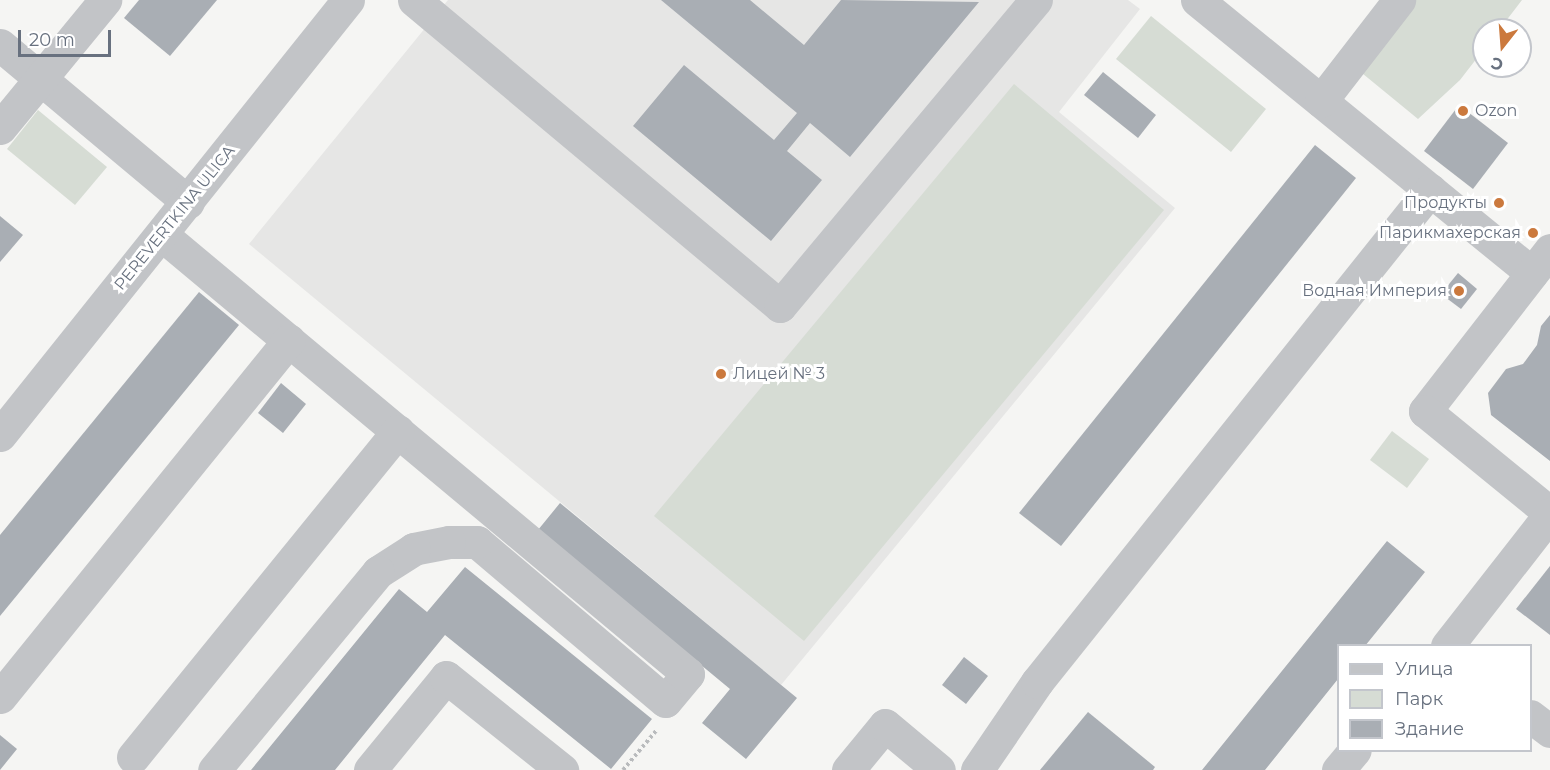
<!DOCTYPE html>
<meta charset="utf-8">
<style>
body{margin:0}
#map{position:relative;width:1550px;height:770px;overflow:hidden;background:#f5f5f3;font-family:Montserrat,sans-serif}
div>[style]{position:absolute}
.built>*{inset:0;background:#e6e6e5}
.green>*{inset:0;background:#d6dcd4}
.building>*{inset:0;background:#a9aeb4}
.path>*{height:4px;margin-top:-2px;transform-origin:0;background:repeating-linear-gradient(90deg,#b9bbbd 0 3px,transparent 0 6px)}
.minor>*{height:33px;margin:-16.5px;padding:0 16.5px;transform-origin:16.5px;border-radius:16.5px;background:#c2c4c7}
.dots>*{width:16px;height:16px;translate:-50% -50%;box-sizing:border-box;border:3px solid #fff;border-radius:50%}
span{translate:-50% -50%;white-space:nowrap;text-align:center;line-height:1.15;-webkit-text-stroke:6px #fff;paint-order:stroke}
.poi-label{font-size:16px;color:#68717f}
.left{translate:0 -50%;text-align:left}
.right{translate:-100% -50%;text-align:right}
.street-label{font-size:16px;color:#68717f}
.legend{position:absolute;left:1337px;top:644px;width:195px;height:108px;box-sizing:border-box;background:#fff;border:2px solid #c3c6cc;margin:0;padding:8px 10px;list-style:none;font-size:18px;color:#68717f}
.legend li{display:flex;align-items:center;gap:12px;height:30px}
.legend b{width:30px;border:2px solid #c3c6cc}
.north{position:absolute;left:1472px;top:18px;width:60px;height:60px;box-sizing:border-box;background:#fff;border:2px solid #c3c6cc;border-radius:50%;rotate:197deg;font-size:16px;font-weight:700;line-height:24px;text-align:center;color:#68717f}
.north::after{content:'';display:block;margin:auto;width:21px;height:27px;background:#cb793d;clip-path:polygon(50% 0,100% 100%,50% 72%,0 100%)}
.scale{position:absolute;left:18px;top:30px;width:93px;height:27px;box-sizing:border-box;border:3px solid #68717f;border-top:0;padding-left:8px;font-size:18px;line-height:21px;white-space:nowrap;color:#68717f;-webkit-text-stroke:4px #fff;paint-order:stroke}
</style>
<div id="map">
<div class="built">
<div style="clip-path:polygon(448px 0,1128px 0,1140px 9px,1059px 112px,1175px 208px,781px 685px,249px 244px)"></div>
</div>
<div class="green">
<div style="clip-path:polygon(1410px 0,1522px 0,1499px 30px,1484px 30px,1484px 49px,1460px 80px,1418px 119px,1357px 69px)"></div>
<div style="clip-path:polygon(1151px 16px,1266px 109px,1231px 152px,1116px 59px)"></div>
<div style="clip-path:polygon(1014px 84px,1164px 210px,804px 641px,654px 516px)"></div>
<div style="clip-path:polygon(38px 110px,107px 167px,75px 205px,7px 149px)"></div>
<div style="clip-path:polygon(1392px 431px,1429px 459px,1407px 488px,1370px 460px)"></div>
</div>
<div class="building">
<div style="clip-path:polygon(139px 0,217px 0,170px 56px,124px 18px)"></div>
<div style="clip-path:polygon(661px 0,750px 0,804px 45px,841px 0,979px 2px,850px 157px,810px 123px,787px 151px,822px 180px,771px 241px,633px 126px,684px 65px,774px 140px,797px 113px)"></div>
<div style="clip-path:polygon(1103px 72px,1156px 115px,1138px 138px,1084px 95px)"></div>
<div style="clip-path:polygon(1459px 105px,1508px 143px,1473px 189px,1424px 151px)"></div>
<div style="clip-path:polygon(1315px 145px,1356px 178px,1061px 546px,1019px 513px)"></div>
<div style="clip-path:polygon(0 216px,23px 235px,0 262px)"></div>
<div style="clip-path:polygon(1458px 273px,1477px 289px,1461px 309px,1441px 294px)"></div>
<div style="clip-path:polygon(199px 292px,239px 325px,0 616px,0 535px)"></div>
<div style="clip-path:polygon(1550px 315px,1550px 461px,1491px 415px,1488px 393px,1506px 369px,1523px 364px,1537px 345px,1541px 326px)"></div>
<div style="clip-path:polygon(281px 383px,306px 404px,283px 433px,258px 413px)"></div>
<div style="clip-path:polygon(560px 503px,797px 698px,746px 759px,702px 723px,730px 689px,538px 530px)"></div>
<div style="clip-path:polygon(1387px 541px,1425px 572px,1365px 646px,1338px 646px,1338px 679px,1265px 770px,1202px 770px)"></div>
<div style="clip-path:polygon(1550px 566px,1550px 635px,1516px 609px)"></div>
<div style="clip-path:polygon(465px 567px,652px 719px,611px 769px,445px 635px,335px 770px,251px 770px,399px 589px,427px 612px)"></div>
<div style="clip-path:polygon(964px 657px,988px 676px,966px 704px,942px 685px)"></div>
<div style="clip-path:polygon(1088px 712px,1155px 767px,1153px 770px,1040px 770px)"></div>
<div style="clip-path:polygon(0 735px,17px 749px,0 770px)"></div>
</div>
<div class="path">
<div style="left:623px;top:770px;width:51px;rotate:-49.8deg"></div>
</div>
<div class="minor">
<div style="left:414px;top:0;width:477px;rotate:39.9deg"></div>
<div style="left:780px;top:306px;width:399px;rotate:-50.1deg"></div>
<div style="left:1197px;top:0;width:432px;rotate:39.2deg"></div>
<div style="left:0;top:45px;width:245px;rotate:39.9deg"></div>
<div style="left:1321px;top:101px;width:128px;rotate:-52.3deg"></div>
<div style="left:0;top:128px;width:166px;rotate:-50.6deg"></div>
<div style="left:162px;top:235px;width:685px;rotate:39.85deg"></div>
<div style="left:688px;top:674px;width:35px;rotate:130deg"></div>
<div style="left:665px;top:701px;width:246px;rotate:-139.8deg"></div>
<div style="left:477px;top:542px;width:28px;rotate:180deg"></div>
<div style="left:449px;top:542px;width:36px;rotate:169deg"></div>
<div style="left:414px;top:549px;width:43px;rotate:147.4deg"></div>
<div style="left:378px;top:572px;width:257px;rotate:129.6deg"></div>
<div style="left:1550px;top:250px;width:204px;rotate:127.8deg"></div>
<div style="left:1425px;top:411px;width:161px;rotate:39.2deg"></div>
<div style="left:0;top:435px;width:557px;rotate:-51.34deg"></div>
<div style="left:1447px;top:646px;width:167px;rotate:-52deg"></div>
<div style="left:0;top:697px;width:459px;rotate:-51deg"></div>
<div style="left:1530px;top:716px;width:25px;rotate:37deg"></div>
<div style="left:133px;top:757px;width:420px;rotate:-50.9deg"></div>
<div style="left:370px;top:770px;width:120px;rotate:-50.7deg"></div>
<div style="left:446px;top:677px;width:149px;rotate:38.7deg"></div>
<div style="left:848px;top:770px;width:58px;rotate:-50.6deg"></div>
<div style="left:885px;top:725px;width:70px;rotate:39.8deg"></div>
<div style="left:977px;top:770px;width:107px;rotate:-55.7deg"></div>
<div style="left:1037px;top:682px;width:630px;rotate:-51.38deg"></div>
<div style="left:1338px;top:770px;width:26px;rotate:-50deg"></div>
</div>
<div class="dots">
<div style="left:1463px;top:111px;background:#cb793d"></div>
<div style="left:1499px;top:203px;background:#cb793d"></div>
<div style="left:1533px;top:233px;background:#cb793d"></div>
<div style="left:1459px;top:291px;background:#cb793d"></div>
<div style="left:721px;top:374px;background:#cb793d"></div>
</div>
<div class="poi-label">
<span class="left" style="left:1475px;top:111px">Ozon</span>
<span class="right" style="left:1487px;top:203px">Продукты</span>
<span class="right" style="left:1521px;top:233px">Парикмахерская</span>
<span class="right" style="left:1447px;top:291px">Водная Империя</span>
<span class="left" style="left:733px;top:374px">Лицей № 3</span>
</div>
<div class="street-label">
<span style="left:175px;top:218px;rotate:-51deg">PEREVERTKINA ULICA</span>
</div>
<ul class="legend">
<li><b style="height:8px;background:#c2c4c7"></b>Улица</li>
<li><b style="height:16px;background:#d6dcd4"></b>Парк</li>
<li><b style="height:16px;background:#a9aeb4"></b>Здание</li>
</ul>
<div class="north">С</div>
<div class="scale">20 m</div>
</div>
